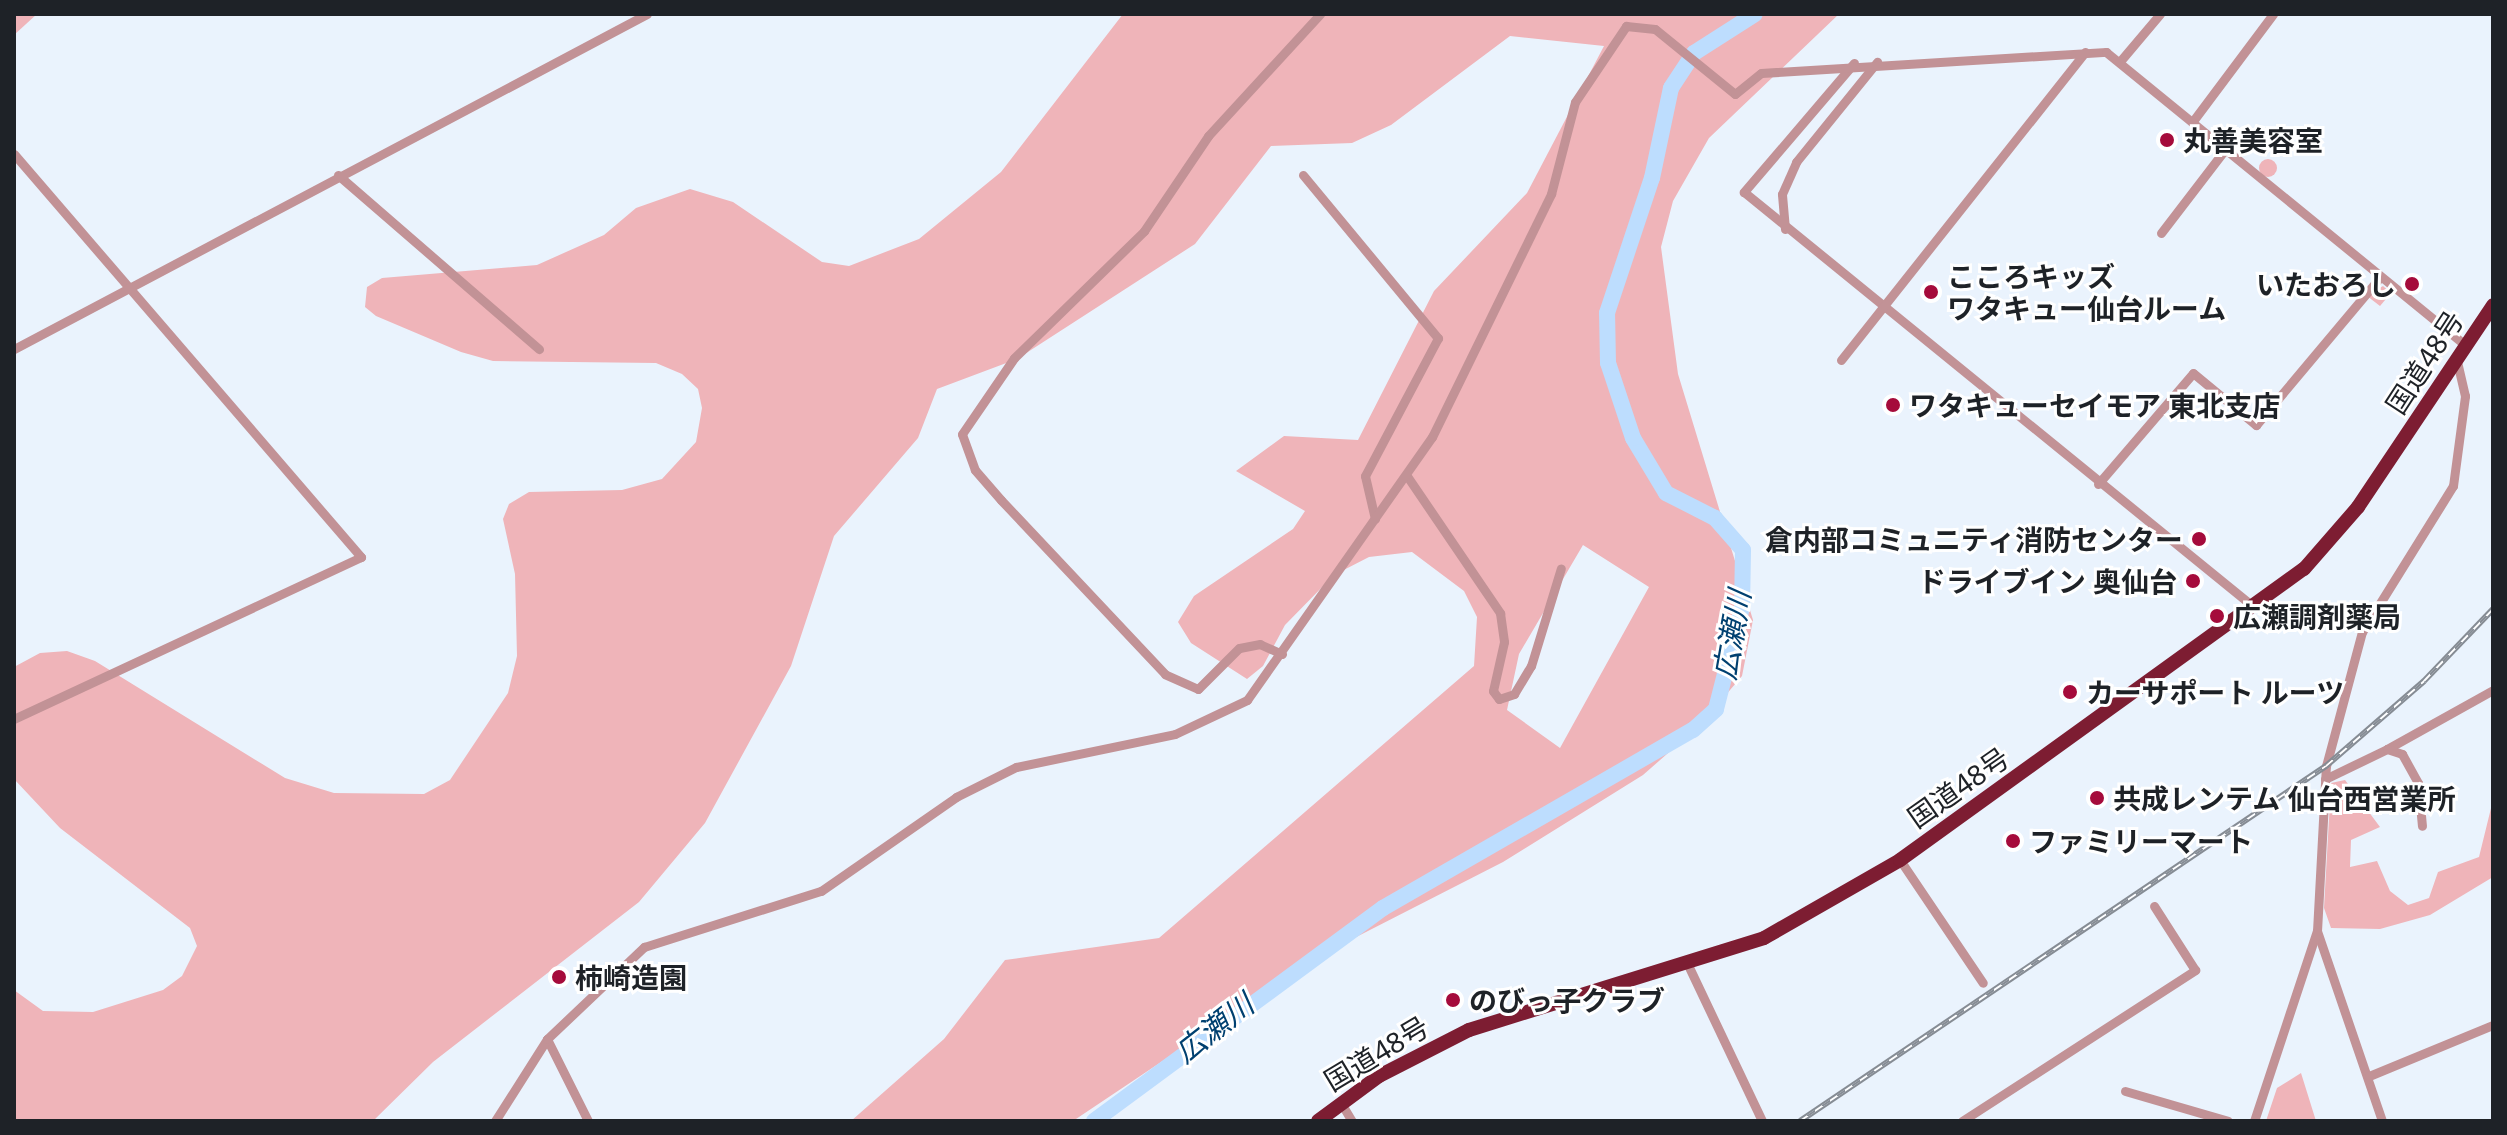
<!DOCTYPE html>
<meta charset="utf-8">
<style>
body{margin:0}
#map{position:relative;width:2507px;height:1135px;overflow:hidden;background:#eaf3fd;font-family:"Noto Sans","Noto Sans JP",sans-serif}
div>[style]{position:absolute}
.green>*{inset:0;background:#efb4b9}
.round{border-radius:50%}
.river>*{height:16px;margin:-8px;padding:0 8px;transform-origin:8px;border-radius:8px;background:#bdddfe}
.minor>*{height:9px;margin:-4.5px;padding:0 4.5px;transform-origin:4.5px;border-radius:4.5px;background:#c29296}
.highway>*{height:14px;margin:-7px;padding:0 7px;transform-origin:7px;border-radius:7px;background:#7d1d32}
.rail>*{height:6px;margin-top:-3px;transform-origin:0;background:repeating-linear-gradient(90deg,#fff 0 9px,#868c94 0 18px);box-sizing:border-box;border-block:2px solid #868c94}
.dots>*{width:22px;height:22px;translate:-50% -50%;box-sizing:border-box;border:4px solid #fff;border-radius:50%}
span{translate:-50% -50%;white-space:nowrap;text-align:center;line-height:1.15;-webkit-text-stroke:6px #fff;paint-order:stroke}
.poi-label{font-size:28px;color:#1e2227;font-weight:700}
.left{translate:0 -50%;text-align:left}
.right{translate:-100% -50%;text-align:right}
.street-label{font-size:28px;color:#1e2227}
.water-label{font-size:30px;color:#004070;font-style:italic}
.frame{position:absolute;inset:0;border:16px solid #1e2227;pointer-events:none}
</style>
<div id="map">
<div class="green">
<div style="clip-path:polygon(14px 14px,37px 14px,14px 35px)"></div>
<div style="clip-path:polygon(evenodd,1123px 14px,1839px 14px,1709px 138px,1673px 201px,1661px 247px,1678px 374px,1753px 620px,1742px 676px,1700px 725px,1643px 775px,1503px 862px,1321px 955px,1073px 1121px,851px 1121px,944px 1039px,1005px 960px,1159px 938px,1474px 666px,1477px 617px,1464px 591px,1412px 552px,1369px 557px,1334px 575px,1285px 625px,1263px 666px,1247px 679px,1191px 643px,1178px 622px,1194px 596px,1293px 529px,1305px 511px,1236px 471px,1284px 436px,1358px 440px,1434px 291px,1527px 193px,1604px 46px,1510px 36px,1391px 125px,1352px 143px,1271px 146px,1195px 244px,1017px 359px,937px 389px,918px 438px,834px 536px,791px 666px,705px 823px,639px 902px,433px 1062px,373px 1121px,14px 1121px,14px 990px,43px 1011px,93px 1012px,163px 990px,182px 976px,197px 946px,190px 928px,60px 828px,14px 779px,14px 667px,40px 653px,67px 651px,95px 661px,285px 778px,334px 793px,424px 794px,450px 780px,508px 693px,517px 656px,515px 574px,503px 519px,509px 504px,529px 492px,622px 490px,662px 479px,696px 442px,702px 408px,698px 389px,682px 374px,656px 363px,493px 361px,461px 352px,376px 316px,365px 307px,367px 287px,382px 278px,537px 265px,604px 235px,636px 208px,690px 189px,733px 202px,822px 262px,849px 266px,919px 239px,1001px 172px,1123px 14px,1583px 545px,1649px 587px,1560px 748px,1507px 710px,1519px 654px,1583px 545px)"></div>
<div class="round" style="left:2259px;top:159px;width:18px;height:18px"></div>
<div style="clip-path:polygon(2383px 286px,2391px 293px,2380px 306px,2367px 296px)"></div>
<div style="clip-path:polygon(2345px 780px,2380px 827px,2351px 840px,2350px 867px,2377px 861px,2390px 891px,2408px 905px,2429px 898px,2438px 872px,2479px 857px,2493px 800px,2493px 877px,2430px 915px,2380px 929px,2331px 928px,2324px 908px,2331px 783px)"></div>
<div style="clip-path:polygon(2301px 1073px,2316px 1121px,2266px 1121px,2277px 1088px)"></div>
</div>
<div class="river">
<div style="left:1094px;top:1121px;width:359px;rotate:-36.4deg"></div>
<div style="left:1383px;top:908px;width:357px;rotate:-29.9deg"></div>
<div style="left:1693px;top:730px;width:31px;rotate:-42deg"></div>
<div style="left:1716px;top:709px;width:104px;rotate:-75.6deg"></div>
<div style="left:1742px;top:608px;width:58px;rotate:-89deg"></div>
<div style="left:1743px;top:550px;width:43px;rotate:-131.2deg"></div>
<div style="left:1715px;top:518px;width:55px;rotate:-153deg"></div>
<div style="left:1666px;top:493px;width:64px;rotate:-121deg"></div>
<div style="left:1633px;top:438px;width:79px;rotate:-108.4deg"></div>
<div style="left:1608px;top:363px;width:50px;rotate:-91.1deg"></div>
<div style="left:1607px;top:313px;width:142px;rotate:-71.6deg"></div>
<div style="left:1652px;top:178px;width:92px;rotate:-78.1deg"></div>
<div style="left:1671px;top:88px;width:42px;rotate:-56.7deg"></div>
<div style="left:1694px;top:53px;width:72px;rotate:-32.6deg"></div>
</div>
<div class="minor">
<div style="left:2122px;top:59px;width:59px;rotate:-49.8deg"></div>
<div style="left:1854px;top:63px;width:170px;rotate:130.5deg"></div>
<div style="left:1744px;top:192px;width:659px;rotate:39.15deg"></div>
<div style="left:2193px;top:121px;width:134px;rotate:-53.2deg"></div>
<div style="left:14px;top:154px;width:532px;rotate:49.27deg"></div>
<div style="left:361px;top:557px;width:383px;rotate:155deg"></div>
<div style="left:338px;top:175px;width:266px;rotate:40.9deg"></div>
<div style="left:1303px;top:175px;width:212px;rotate:50.4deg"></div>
<div style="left:1438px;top:338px;width:156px;rotate:117.9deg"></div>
<div style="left:1365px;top:476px;width:44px;rotate:76.9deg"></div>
<div style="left:1785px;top:229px;width:35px;rotate:-95deg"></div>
<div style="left:1782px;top:194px;width:35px;rotate:-66deg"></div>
<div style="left:1796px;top:162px;width:129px;rotate:-51deg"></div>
<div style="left:2161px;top:233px;width:108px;rotate:-52.5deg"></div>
<div style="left:14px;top:349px;width:716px;rotate:-27.89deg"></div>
<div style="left:1841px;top:360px;width:393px;rotate:-51.6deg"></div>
<div style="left:1407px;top:476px;width:166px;rotate:55.8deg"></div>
<div style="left:1500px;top:613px;width:29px;rotate:82deg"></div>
<div style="left:1504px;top:642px;width:50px;rotate:102.7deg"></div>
<div style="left:1493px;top:691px;width:10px;rotate:53deg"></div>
<div style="left:1499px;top:699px;width:16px;rotate:-18deg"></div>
<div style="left:1514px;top:694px;width:33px;rotate:-59deg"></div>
<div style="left:1531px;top:666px;width:102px;rotate:-73deg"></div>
<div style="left:2098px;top:484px;width:146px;rotate:-49.4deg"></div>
<div style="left:2193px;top:373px;width:82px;rotate:39.5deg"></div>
<div style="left:2256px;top:425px;width:193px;rotate:-50deg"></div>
<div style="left:1282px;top:654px;width:24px;rotate:-156deg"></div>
<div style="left:1260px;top:644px;width:21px;rotate:169deg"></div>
<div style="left:1239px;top:648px;width:58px;rotate:135deg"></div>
<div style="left:1198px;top:689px;width:36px;rotate:-156deg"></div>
<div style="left:1165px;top:674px;width:239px;rotate:-133.3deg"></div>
<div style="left:1001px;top:500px;width:40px;rotate:-131deg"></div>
<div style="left:975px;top:470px;width:38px;rotate:-110deg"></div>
<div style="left:962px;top:434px;width:92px;rotate:-55.6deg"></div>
<div style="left:1014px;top:358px;width:182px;rotate:-44.3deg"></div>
<div style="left:1144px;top:231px;width:115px;rotate:-56deg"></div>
<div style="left:1208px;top:136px;width:166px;rotate:-47.4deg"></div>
<div style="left:2387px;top:749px;width:121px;rotate:-29.1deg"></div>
<div style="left:2325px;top:779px;width:69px;rotate:-25.8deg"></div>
<div style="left:2387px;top:749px;width:16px;rotate:18deg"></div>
<div style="left:2402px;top:754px;width:33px;rotate:61deg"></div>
<div style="left:2418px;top:783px;width:43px;rotate:84.7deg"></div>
<div style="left:1900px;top:860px;width:148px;rotate:56deg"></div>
<div style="left:2317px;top:931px;width:201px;rotate:71.1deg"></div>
<div style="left:1688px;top:965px;width:173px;rotate:64.6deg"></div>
<div style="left:547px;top:1039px;width:92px;rotate:63.4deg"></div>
<div style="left:2369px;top:1076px;width:134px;rotate:-22.4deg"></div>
<div style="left:2125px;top:1091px;width:107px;rotate:16.2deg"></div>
<div style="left:1341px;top:1103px;width:21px;rotate:59deg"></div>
<div style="left:495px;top:1121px;width:97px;rotate:-57.6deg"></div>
<div style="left:547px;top:1039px;width:134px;rotate:-43.5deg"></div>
<div style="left:644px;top:947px;width:186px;rotate:-17.6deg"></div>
<div style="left:821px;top:891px;width:165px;rotate:-34.8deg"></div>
<div style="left:956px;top:797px;width:67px;rotate:-26.6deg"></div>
<div style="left:1016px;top:767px;width:162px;rotate:-11.7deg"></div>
<div style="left:1175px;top:734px;width:80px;rotate:-25.3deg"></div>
<div style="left:1247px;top:700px;width:322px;rotate:-54.9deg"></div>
<div style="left:1432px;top:437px;width:271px;rotate:-63.9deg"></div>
<div style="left:1551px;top:194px;width:95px;rotate:-75.4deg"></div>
<div style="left:1575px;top:102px;width:92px;rotate:-56.1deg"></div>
<div style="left:1626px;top:26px;width:29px;rotate:6deg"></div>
<div style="left:1655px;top:29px;width:103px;rotate:39.1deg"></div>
<div style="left:1735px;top:94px;width:33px;rotate:-39deg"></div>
<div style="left:1761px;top:73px;width:346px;rotate:-3.5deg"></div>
<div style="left:2106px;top:52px;width:465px;rotate:39.2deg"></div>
<div style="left:1962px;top:1121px;width:278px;rotate:-32.9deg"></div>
<div style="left:2195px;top:970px;width:76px;rotate:-122.6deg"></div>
<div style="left:2254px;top:1121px;width:200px;rotate:-71.7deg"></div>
<div style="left:2317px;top:931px;width:165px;rotate:-86.9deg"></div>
<div style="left:2326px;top:766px;width:139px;rotate:-75deg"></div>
<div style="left:2362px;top:632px;width:172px;rotate:-58.1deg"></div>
<div style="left:2453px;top:486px;width:91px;rotate:-82.4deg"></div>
<div style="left:2465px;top:396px;width:36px;rotate:-103deg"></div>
</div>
<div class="highway">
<div style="left:1318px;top:1121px;width:76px;rotate:-36.4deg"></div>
<div style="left:1379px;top:1076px;width:101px;rotate:-27.1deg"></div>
<div style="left:1469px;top:1030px;width:309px;rotate:-17.3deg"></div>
<div style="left:1764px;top:938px;width:157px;rotate:-29.8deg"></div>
<div style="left:1900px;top:860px;width:498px;rotate:-35.8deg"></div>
<div style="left:2304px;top:569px;width:82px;rotate:-48.9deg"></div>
<div style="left:2358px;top:507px;width:243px;rotate:-56.2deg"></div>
</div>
<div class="rail">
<div style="left:1800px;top:1121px;width:635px;rotate:-34.02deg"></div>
<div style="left:2326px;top:766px;width:130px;rotate:-40.9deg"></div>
<div style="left:2424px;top:681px;width:100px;rotate:-46.2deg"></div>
</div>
<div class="dots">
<div style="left:2167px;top:140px;background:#a50b3b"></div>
<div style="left:2412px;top:284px;background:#a50b3b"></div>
<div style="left:1931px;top:292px;background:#a50b3b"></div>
<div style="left:1893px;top:405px;background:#a50b3b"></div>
<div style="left:2199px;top:539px;background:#a50b3b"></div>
<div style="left:2193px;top:581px;background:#a50b3b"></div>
<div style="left:2217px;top:616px;background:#a50b3b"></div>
<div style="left:2070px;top:692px;background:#a50b3b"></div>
<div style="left:2097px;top:798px;background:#a50b3b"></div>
<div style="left:2013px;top:841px;background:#a50b3b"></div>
<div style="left:559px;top:977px;background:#a50b3b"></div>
<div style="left:1453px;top:1000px;background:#a50b3b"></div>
</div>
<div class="poi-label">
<span class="left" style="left:2183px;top:140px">丸善美容室</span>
<span class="left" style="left:1947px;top:292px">こころキッズ<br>ワタキュー仙台ルーム</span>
<span class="right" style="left:2396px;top:284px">いたおろし</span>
<span class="left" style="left:1909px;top:405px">ワタキューセイモア 東北支店</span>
<span class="right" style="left:2183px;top:539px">倉内部コミュニティ消防センター</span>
<span class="right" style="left:2177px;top:581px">ドライブイン 奥仙台</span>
<span class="left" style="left:2233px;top:616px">広瀬調剤薬局</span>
<span class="left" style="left:2086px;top:692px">カーサポート ルーツ</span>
<span class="left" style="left:2113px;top:798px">共成レンテム 仙台西営業所</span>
<span class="left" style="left:2029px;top:841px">ファミリーマート</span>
<span class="left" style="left:575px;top:977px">柿崎造園</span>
<span class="left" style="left:1469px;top:1000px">のびっ子クラブ</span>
</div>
<div class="street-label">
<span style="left:2424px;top:362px;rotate:-57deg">国道48号</span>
<span style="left:1958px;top:787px;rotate:-35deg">国道48号</span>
<span style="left:1376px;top:1053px;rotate:-31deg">国道48号</span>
</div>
<div class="water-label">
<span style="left:1732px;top:635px;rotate:-80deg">広瀬川</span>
<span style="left:1214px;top:1028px;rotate:-38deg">広瀬川</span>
</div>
<div class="frame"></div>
</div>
